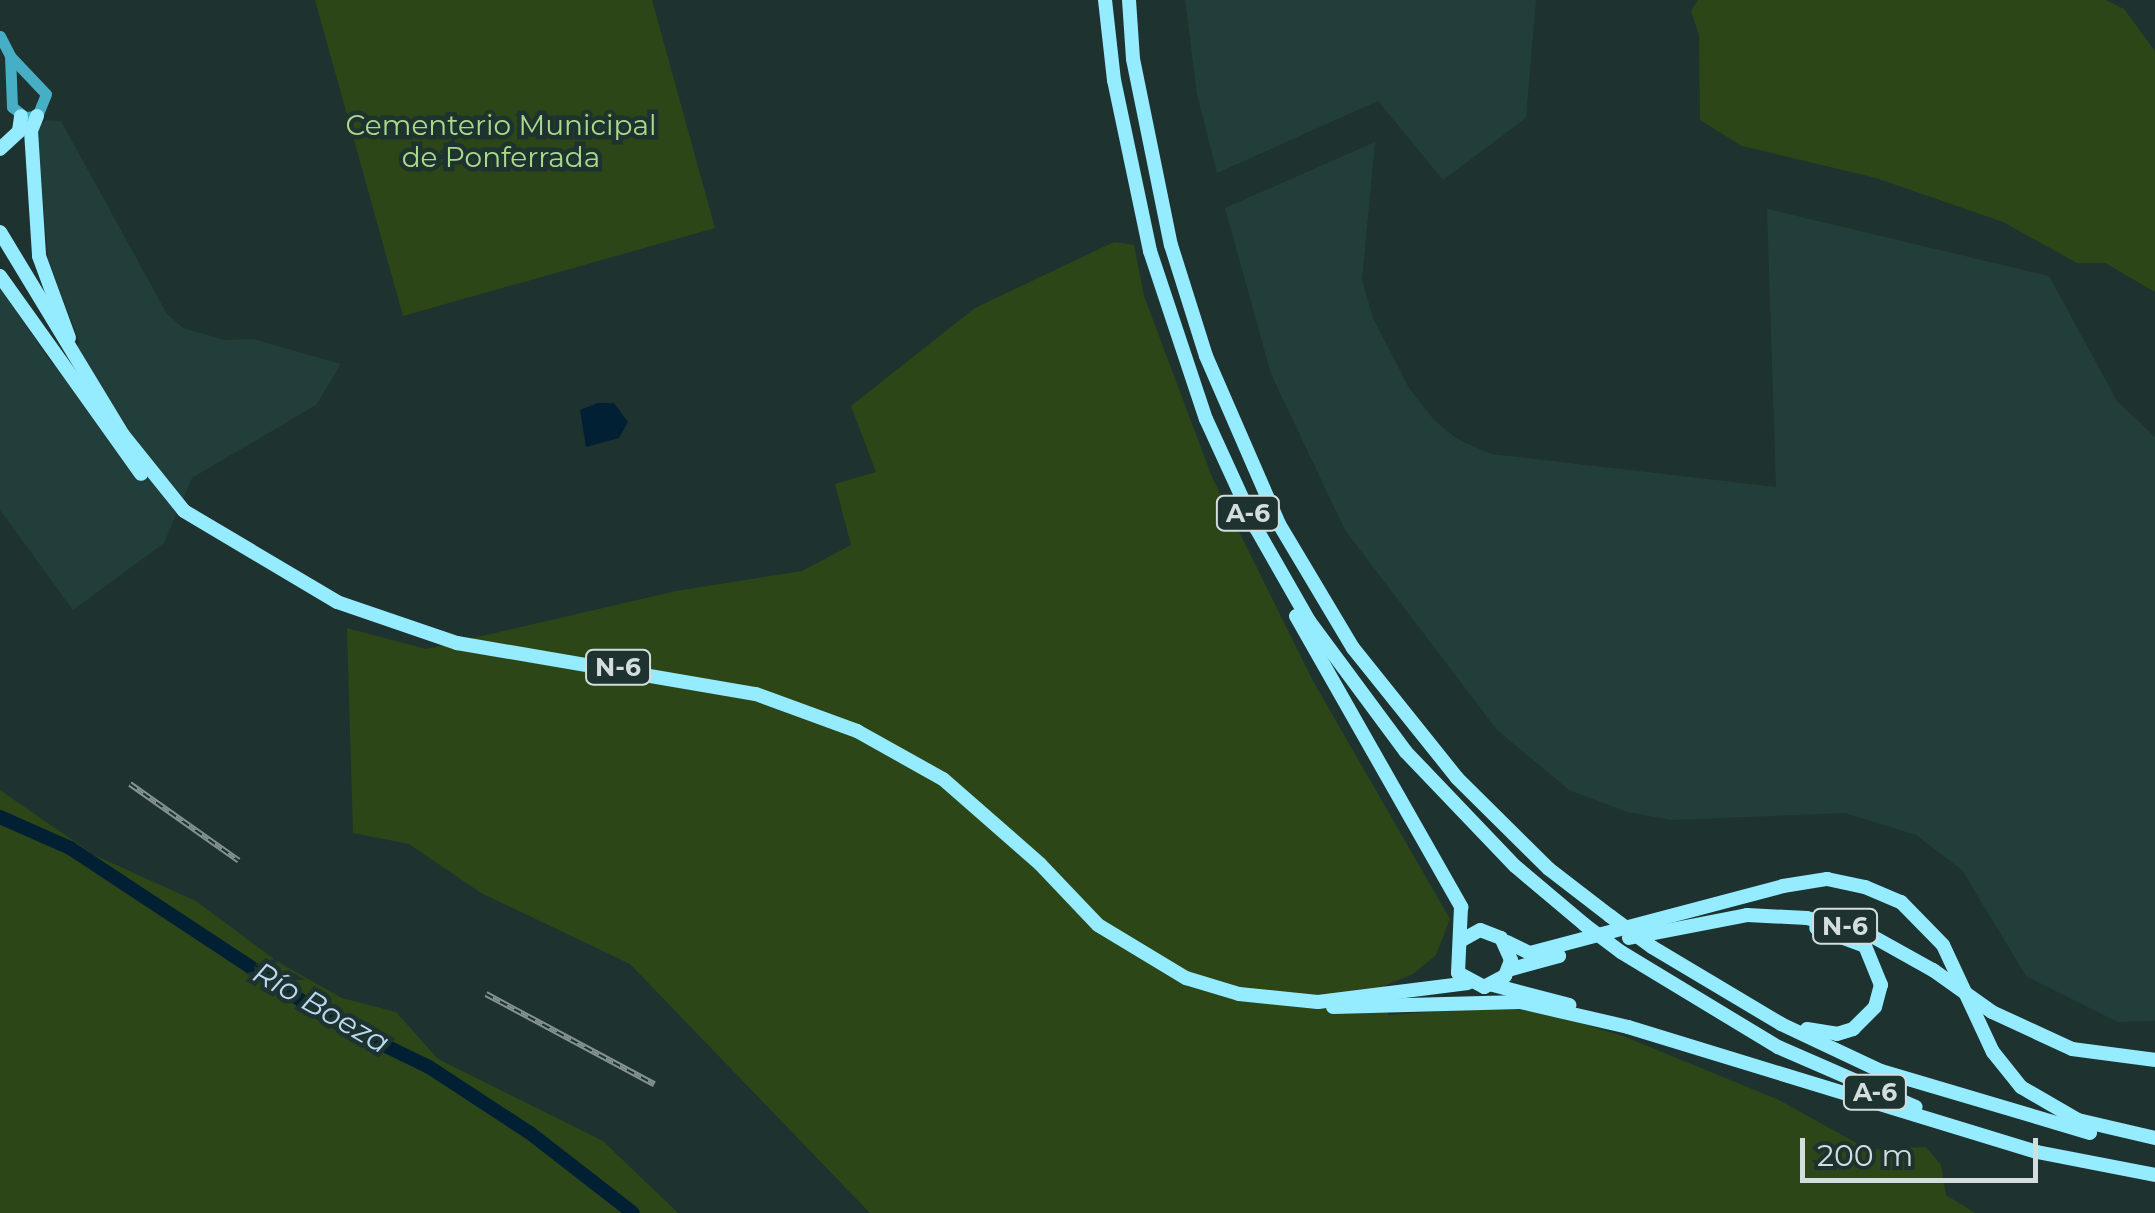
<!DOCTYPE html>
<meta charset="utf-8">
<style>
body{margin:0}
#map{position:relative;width:2155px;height:1213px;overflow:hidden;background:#1e322f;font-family:Montserrat,sans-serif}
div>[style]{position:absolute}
.built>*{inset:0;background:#223e3b}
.green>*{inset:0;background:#2d4618}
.water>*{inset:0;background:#022033}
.river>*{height:14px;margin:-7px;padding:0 7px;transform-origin:7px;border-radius:7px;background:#022033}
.secondary>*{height:11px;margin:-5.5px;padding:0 5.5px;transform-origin:5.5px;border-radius:5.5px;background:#47afc5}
.highway>*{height:14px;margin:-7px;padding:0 7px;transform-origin:7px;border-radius:7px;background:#95ebff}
.rail>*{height:6px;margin-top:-3px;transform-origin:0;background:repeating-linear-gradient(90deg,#1e322f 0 8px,#849391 0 16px);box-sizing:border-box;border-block:2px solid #849391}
.highway-bridge>*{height:14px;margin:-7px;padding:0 7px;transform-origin:7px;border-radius:7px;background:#95ebff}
span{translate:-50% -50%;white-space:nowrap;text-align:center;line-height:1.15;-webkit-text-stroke:9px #1e322f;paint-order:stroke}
.shield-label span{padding:2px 8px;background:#1e322f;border:2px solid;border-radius:8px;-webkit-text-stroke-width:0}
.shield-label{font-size:25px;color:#d2dddc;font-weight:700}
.park-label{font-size:28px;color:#aad98a}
.water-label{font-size:30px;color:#bbdaf2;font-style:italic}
.scale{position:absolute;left:1800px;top:1138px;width:238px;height:45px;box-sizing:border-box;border:5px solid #d2dddc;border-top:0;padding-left:12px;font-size:30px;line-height:35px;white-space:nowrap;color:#d2dddc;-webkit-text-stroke:8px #1e322f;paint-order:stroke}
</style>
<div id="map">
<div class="built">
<div style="clip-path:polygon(1185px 0,1536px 0,1526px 118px,1443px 180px,1378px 101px,1217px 173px,1197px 94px)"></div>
<div style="clip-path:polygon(47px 120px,61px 121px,167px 314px,183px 328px,225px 340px,253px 339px,341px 364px,316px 405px,192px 478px,164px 543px,73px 610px,0 510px,0 287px,53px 365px,80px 343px,48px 260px,37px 127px)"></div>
<div style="clip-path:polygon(1375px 142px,1362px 280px,1373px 318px,1409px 388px,1434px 420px,1457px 439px,1491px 454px,1776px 487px,1767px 209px,2049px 276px,2117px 401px,2155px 437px,2155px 1021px,2118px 1022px,2026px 976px,1962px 870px,1916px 835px,1845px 813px,1672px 820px,1627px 812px,1569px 790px,1497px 730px,1345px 530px,1271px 374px,1225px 208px)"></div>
</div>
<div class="green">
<div style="clip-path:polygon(315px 0,652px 0,715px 228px,403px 316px)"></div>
<div style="clip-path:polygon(1698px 0,2106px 0,2124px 9px,2155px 51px,2155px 292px,2105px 263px,2077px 263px,2003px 222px,1876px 178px,1742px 146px,1700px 120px,1699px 35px,1691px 11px)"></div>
<div style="clip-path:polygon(1114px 242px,1134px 245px,1144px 296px,1212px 477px,1313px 681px,1450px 919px,1436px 955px,1413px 974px,1384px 986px,1388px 1015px,1494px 1007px,1546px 1013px,1623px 1036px,1779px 1100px,1869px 1150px,1926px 1147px,1941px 1165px,1946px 1195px,1975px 1213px,870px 1213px,630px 964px,481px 893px,409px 844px,353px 833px,347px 628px,426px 649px,676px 591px,802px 571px,851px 545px,835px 484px,876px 472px,851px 406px,975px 308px)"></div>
<div style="clip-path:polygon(0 790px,94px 855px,196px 901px,278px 962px,342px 998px,396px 1012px,438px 1059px,603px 1141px,678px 1213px,0 1213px)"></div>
</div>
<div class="water">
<div style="clip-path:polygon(598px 403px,614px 403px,628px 422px,619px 438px,586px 447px,580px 410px)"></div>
</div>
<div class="river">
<div style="left:0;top:817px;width:77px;rotate:23.9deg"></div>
<div style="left:70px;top:848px;width:307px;rotate:33.4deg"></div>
<div style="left:326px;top:1017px;width:114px;rotate:25.9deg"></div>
<div style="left:429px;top:1067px;width:121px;rotate:33.2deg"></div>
<div style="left:530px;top:1133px;width:130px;rotate:37.8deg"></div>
</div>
<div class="secondary">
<div style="left:0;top:36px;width:22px;rotate:63deg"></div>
<div style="left:10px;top:56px;width:52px;rotate:46.5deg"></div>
<div style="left:46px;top:94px;width:24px;rotate:112deg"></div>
<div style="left:37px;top:116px;width:12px;rotate:175deg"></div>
<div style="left:25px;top:117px;width:16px;rotate:-142deg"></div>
<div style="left:12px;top:107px;width:51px;rotate:-92.2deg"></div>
</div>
<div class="highway">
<div style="left:1105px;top:0;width:81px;rotate:83.6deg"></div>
<div style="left:1114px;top:80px;width:175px;rotate:78.1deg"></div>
<div style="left:1150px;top:251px;width:177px;rotate:71.6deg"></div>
<div style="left:1206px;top:419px;width:120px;rotate:65.4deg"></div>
<div style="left:1256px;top:528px;width:107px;rotate:60.3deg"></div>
<div style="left:1309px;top:621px;width:163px;rotate:53.5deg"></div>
<div style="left:1406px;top:752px;width:158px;rotate:46.3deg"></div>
<div style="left:1515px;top:866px;width:92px;rotate:40.1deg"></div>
<div style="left:1129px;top:0;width:59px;rotate:86.1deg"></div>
<div style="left:1133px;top:59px;width:190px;rotate:78.5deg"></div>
<div style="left:1171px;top:245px;width:116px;rotate:72.5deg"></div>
<div style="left:1206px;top:356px;width:183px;rotate:66.5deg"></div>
<div style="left:1279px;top:524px;width:144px;rotate:59.2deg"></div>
<div style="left:1353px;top:648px;width:166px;rotate:51.3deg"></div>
<div style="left:1457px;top:778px;width:129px;rotate:44.7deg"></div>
<div style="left:1549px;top:869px;width:77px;rotate:37.6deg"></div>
<div style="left:37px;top:116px;width:16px;rotate:112deg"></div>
<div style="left:31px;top:131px;width:125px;rotate:86.3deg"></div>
<div style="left:39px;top:256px;width:87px;rotate:69.9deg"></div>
<div style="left:0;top:149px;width:26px;rotate:-43deg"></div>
<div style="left:19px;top:131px;width:15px;rotate:-82deg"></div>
<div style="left:0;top:232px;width:237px;rotate:58.8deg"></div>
<div style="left:123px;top:435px;width:97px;rotate:51.2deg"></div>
<div style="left:184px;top:511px;width:178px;rotate:30.7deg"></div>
<div style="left:337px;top:602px;width:127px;rotate:18.9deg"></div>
<div style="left:457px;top:643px;width:303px;rotate:9.7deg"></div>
<div style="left:756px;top:694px;width:108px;rotate:20.1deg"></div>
<div style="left:857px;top:731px;width:98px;rotate:29.2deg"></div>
<div style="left:943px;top:779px;width:129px;rotate:41.2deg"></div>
<div style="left:1040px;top:864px;width:84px;rotate:46.4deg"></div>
<div style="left:1098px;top:925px;width:103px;rotate:31.1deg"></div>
<div style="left:1186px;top:978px;width:55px;rotate:16.8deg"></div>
<div style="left:1239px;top:994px;width:79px;rotate:5.8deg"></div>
<div style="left:1318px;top:1002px;width:151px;rotate:-7.2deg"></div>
<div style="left:0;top:276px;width:243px;rotate:54.5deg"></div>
<div style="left:1296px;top:616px;width:335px;rotate:60.4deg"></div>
<div style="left:1461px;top:907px;width:66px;rotate:92.6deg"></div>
<div style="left:1458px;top:973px;width:30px;rotate:28deg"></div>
<div style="left:1484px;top:987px;width:24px;rotate:-28deg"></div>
<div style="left:1505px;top:976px;width:17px;rotate:-69deg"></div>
<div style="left:1511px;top:960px;width:24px;rotate:-114deg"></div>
<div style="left:1501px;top:938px;width:22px;rotate:-159deg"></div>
<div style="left:1480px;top:930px;width:23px;rotate:151deg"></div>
<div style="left:1629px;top:938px;width:120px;rotate:-11deg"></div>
<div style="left:1747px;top:915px;width:60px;rotate:2.9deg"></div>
<div style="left:1807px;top:918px;width:65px;rotate:15.1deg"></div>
<div style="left:1870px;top:935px;width:72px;rotate:29.1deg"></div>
<div style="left:1507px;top:942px;width:25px;rotate:26deg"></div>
<div style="left:1530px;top:953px;width:262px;rotate:-14.8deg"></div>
<div style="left:1783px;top:886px;width:45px;rotate:-9deg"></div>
<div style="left:1827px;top:879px;width:39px;rotate:12deg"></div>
<div style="left:1865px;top:887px;width:39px;rotate:23deg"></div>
<div style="left:1901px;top:902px;width:60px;rotate:45.7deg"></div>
<div style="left:1943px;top:945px;width:118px;rotate:65deg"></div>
<div style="left:1993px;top:1052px;width:45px;rotate:51.3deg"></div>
<div style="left:2021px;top:1087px;width:66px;rotate:30.1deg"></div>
<div style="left:2078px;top:1120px;width:79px;rotate:13.2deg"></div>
<div style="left:1652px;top:947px;width:150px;rotate:30.8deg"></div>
<div style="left:1781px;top:1024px;width:110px;rotate:25.2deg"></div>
<div style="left:1881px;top:1071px;width:218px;rotate:16.5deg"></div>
<div style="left:1621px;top:952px;width:184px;rotate:31.2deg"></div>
<div style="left:1778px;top:1047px;width:150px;rotate:23.5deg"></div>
<div style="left:1508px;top:970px;width:53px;rotate:-15.4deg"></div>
<div style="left:1493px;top:985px;width:79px;rotate:14.7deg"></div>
<div style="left:1333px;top:1007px;width:187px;rotate:-1.5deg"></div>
<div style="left:1520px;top:1002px;width:111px;rotate:13deg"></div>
<div style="left:1628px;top:1027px;width:428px;rotate:17deg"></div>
<div style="left:2037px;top:1152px;width:120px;rotate:11deg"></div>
<div style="left:1992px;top:1012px;width:88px;rotate:24.8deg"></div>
<div style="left:2072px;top:1049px;width:84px;rotate:7.5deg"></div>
<div style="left:1807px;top:1029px;width:30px;rotate:9deg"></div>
<div style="left:1837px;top:1034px;width:17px;rotate:-17deg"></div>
<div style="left:1853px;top:1029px;width:31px;rotate:-45deg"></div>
<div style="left:1875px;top:1007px;width:23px;rotate:-75deg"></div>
<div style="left:1881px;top:985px;width:42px;rotate:-112.3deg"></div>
<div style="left:1865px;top:946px;width:52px;rotate:-159.8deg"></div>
</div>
<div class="rail">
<div style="left:130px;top:784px;width:133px;rotate:35.2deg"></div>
<div style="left:486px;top:994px;width:191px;rotate:28.2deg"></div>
</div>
<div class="highway-bridge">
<div style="left:1610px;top:916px;width:52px;rotate:36.4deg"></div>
<div style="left:1585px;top:925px;width:45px;rotate:36.9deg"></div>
<div style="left:1933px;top:970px;width:72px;rotate:35.4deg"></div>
</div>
<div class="shield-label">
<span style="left:1248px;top:513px">A-6</span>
<span style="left:618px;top:667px">N-6</span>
<span style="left:1845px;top:926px">N-6</span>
<span style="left:1875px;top:1092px">A-6</span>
</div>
<div class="park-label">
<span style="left:501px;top:141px">Cementerio Municipal<br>de Ponferrada</span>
</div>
<div class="water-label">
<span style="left:321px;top:1008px;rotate:30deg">Río Boeza</span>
</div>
<div class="scale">200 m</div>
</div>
